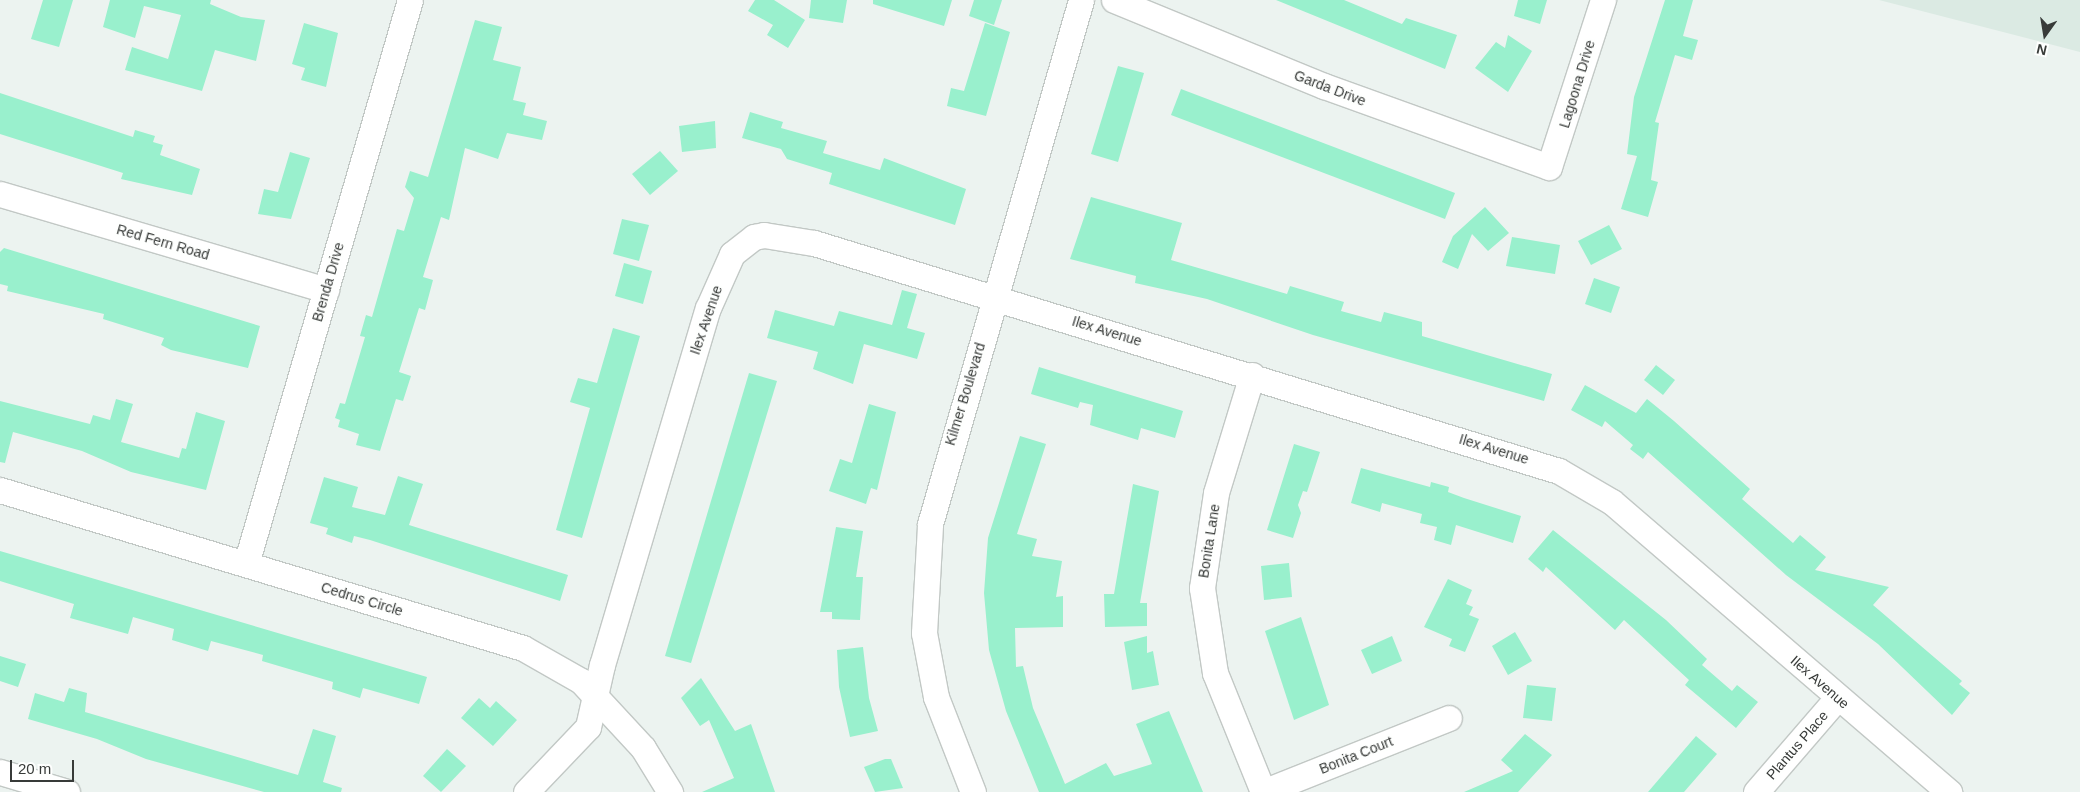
<!DOCTYPE html>
<style>
body{margin:0}
#map{position:relative;width:2080px;height:792px;overflow:hidden;background:#ecf3f0;font-family:Arial,sans-serif}
div>[style]{position:absolute}
.built>*{inset:0;background:#dbeae3}
.building>*{inset:0;background:#99f0cd}
.roads{filter:drop-shadow(1px 0 #c2c8c5) drop-shadow(-1px 0 #c2c8c5) drop-shadow(0 1px #c2c8c5) drop-shadow(0 -1px #c2c8c5)}
.minor>*{height:25px;margin:-12.5px;padding:0 12.5px;transform-origin:12.5px;border-radius:12.5px;background:#fff}
span{translate:-50% -50%;white-space:nowrap;text-align:center;line-height:1.15;-webkit-text-stroke:5px #fefffe;paint-order:stroke}
.street-label{font-size:14px;color:#383b39}
.north{position:absolute;left:2020px;top:10px;width:50px;height:50px;-webkit-text-stroke:4px #fefffe;paint-order:stroke;rotate:193deg;font-size:14px;font-weight:700;line-height:20px;text-align:center;color:#383b39}
.north::after{content:'';display:block;margin:auto;width:18px;height:22px;background:#383b39;clip-path:polygon(50% 0,100% 100%,50% 72%,0 100%)}
.scale{position:absolute;left:10px;top:760px;width:64px;height:22px;box-sizing:border-box;border:2px solid #383b39;border-top:0;padding-left:6px;font-size:15px;line-height:18px;white-space:nowrap;color:#383b39;-webkit-text-stroke:4px #fefffe;paint-order:stroke}
</style>
<div id="map">
<div class="built">
<div style="clip-path:polygon(1879px 0,2080px 0,2080px 52px)"></div>
</div>
<div class="building">
<div style="clip-path:polygon(43px 0,73px 0,59px 47px,31px 39px)"></div>
<div style="clip-path:polygon(110px 0,211px 0,210px 4px,241px 17px,265px 20px,256px 61px,215px 50px,202px 91px,125px 70px,132px 47px,168px 59px,181px 15px,144px 6px,135px 38px,103px 27px)"></div>
<div style="clip-path:polygon(755px 0,774px 0,805px 20px,788px 48px,767px 35px,773px 25px,748px 11px)"></div>
<div style="clip-path:polygon(811px 0,847px 0,843px 23px,809px 18px)"></div>
<div style="clip-path:polygon(873px 0,952px 0,944px 26px,873px 4px)"></div>
<div style="clip-path:polygon(974px 0,1002px 0,994px 25px,969px 16px)"></div>
<div style="clip-path:polygon(1276px 0,1344px 0,1402px 24px,1406px 18px,1457px 35px,1445px 69px)"></div>
<div style="clip-path:polygon(1518px 0,1547px 0,1540px 24px,1514px 16px)"></div>
<div style="clip-path:polygon(1665px 0,1693px 0,1683px 36px,1698px 40px,1692px 60px,1675px 55px,1655px 122px,1659px 123px,1651px 180px,1658px 182px,1648px 217px,1621px 209px,1637px 156px,1627px 154px,1634px 97px)"></div>
<div style="clip-path:polygon(475px 20px,502px 27px,493px 60px,521px 67px,513px 100px,526px 103px,523px 115px,547px 121px,542px 140px,507px 133px,498px 159px,465px 148px,449px 220px,441px 217px,423px 277px,433px 280px,425px 310px,419px 308px,399px 372px,411px 376px,403px 401px,396px 399px,380px 451px,356px 445px,359px 434px,338px 427px,340px 420px,335px 418px,340px 403px,345px 404px,365px 337px,360px 336px,366px 315px,372px 317px,397px 229px,404px 231px,414px 198px,405px 187px,410px 171px,428px 177px)"></div>
<div style="clip-path:polygon(304px 23px,338px 33px,326px 87px,301px 80px,305px 68px,292px 64px)"></div>
<div style="clip-path:polygon(985px 23px,1010px 32px,986px 116px,947px 106px,951px 88px,964px 91px)"></div>
<div style="clip-path:polygon(1508px 35px,1532px 51px,1508px 92px,1475px 68px,1496px 42px,1505px 48px)"></div>
<div style="clip-path:polygon(1118px 66px,1144px 73px,1118px 162px,1091px 154px)"></div>
<div style="clip-path:polygon(1181px 89px,1455px 193px,1445px 219px,1171px 115px)"></div>
<div style="clip-path:polygon(0 93px,133px 137px,135px 130px,155px 136px,153px 142px,163px 145px,160px 155px,200px 169px,192px 195px,121px 179px,123px 173px,0 134px)"></div>
<div style="clip-path:polygon(750px 112px,783px 122px,781px 128px,827px 141px,823px 153px,880px 170px,884px 158px,966px 189px,955px 225px,829px 184px,832px 173px,787px 159px,781px 149px,742px 138px)"></div>
<div style="clip-path:polygon(715px 121px,716px 148px,682px 152px,679px 126px)"></div>
<div style="clip-path:polygon(660px 151px,678px 171px,650px 195px,632px 174px)"></div>
<div style="clip-path:polygon(290px 152px,310px 158px,291px 219px,258px 214px,264px 189px,278px 192px)"></div>
<div style="clip-path:polygon(1091px 197px,1182px 223px,1171px 260px,1287px 294px,1290px 286px,1344px 302px,1341px 311px,1381px 322px,1384px 312px,1422px 322px,1422px 336px,1552px 374px,1544px 401px,1313px 335px,1207px 299px,1135px 283px,1136px 276px,1070px 259px)"></div>
<div style="clip-path:polygon(1485px 207px,1509px 233px,1488px 251px,1472px 234px,1458px 269px,1442px 262px,1453px 236px)"></div>
<div style="clip-path:polygon(622px 219px,649px 225px,639px 261px,613px 254px)"></div>
<div style="clip-path:polygon(1609px 225px,1622px 249px,1591px 265px,1578px 241px)"></div>
<div style="clip-path:polygon(1512px 237px,1560px 245px,1555px 274px,1506px 266px)"></div>
<div style="clip-path:polygon(4px 248px,260px 326px,248px 368px,171px 350px,161px 345px,164px 338px,103px 319px,104px 314px,7px 291px,8px 286px,0 284px,0 252px)"></div>
<div style="clip-path:polygon(624px 263px,652px 271px,643px 304px,615px 296px)"></div>
<div style="clip-path:polygon(1594px 278px,1620px 287px,1611px 313px,1585px 304px)"></div>
<div style="clip-path:polygon(902px 290px,917px 294px,907px 328px,925px 333px,917px 359px,864px 344px,853px 384px,813px 369px,818px 352px,767px 338px,775px 310px,834px 326px,839px 311px,892px 325px)"></div>
<div style="clip-path:polygon(613px 328px,640px 336px,582px 538px,556px 530px,590px 408px,570px 402px,578px 378px,597px 383px)"></div>
<div style="clip-path:polygon(1656px 365px,1675px 380px,1663px 395px,1644px 380px)"></div>
<div style="clip-path:polygon(1039px 367px,1183px 411px,1175px 438px,1141px 428px,1138px 440px,1090px 425px,1093px 405px,1080px 402px,1078px 408px,1031px 394px)"></div>
<div style="clip-path:polygon(749px 373px,777px 381px,691px 663px,665px 656px)"></div>
<div style="clip-path:polygon(1585px 385px,1636px 413px,1647px 399px,1674px 421px,1750px 489px,1742px 499px,1793px 543px,1800px 535px,1826px 557px,1815px 570px,1889px 587px,1873px 605px,1962px 681px,1959px 684px,1970px 693px,1952px 715px,1878px 644px,1786px 575px,1648px 452px,1643px 459px,1630px 449px,1633px 445px,1605px 421px,1602px 427px,1571px 410px)"></div>
<div style="clip-path:polygon(116px 399px,133px 404px,121px 442px,179px 458px,182px 448px,186px 449px,196px 412px,225px 421px,206px 490px,131px 472px,82px 451px,13px 432px,5px 463px,0 462px,0 401px,90px 424px,93px 415px,110px 420px)"></div>
<div style="clip-path:polygon(869px 404px,896px 412px,877px 490px,871px 488px,866px 504px,829px 491px,840px 459px,852px 463px)"></div>
<div style="clip-path:polygon(1020px 436px,1046px 444px,1017px 534px,1037px 539px,1032px 556px,1062px 561px,1056px 597px,1063px 596px,1063px 627px,1015px 628px,1016px 667px,1023px 666px,1033px 708px,1065px 784px,1106px 763px,1114px 776px,1152px 764px,1136px 724px,1169px 711px,1203px 792px,1039px 792px,1006px 711px,989px 650px,984px 593px,988px 538px)"></div>
<div style="clip-path:polygon(1294px 444px,1320px 452px,1307px 492px,1303px 491px,1298px 505px,1301px 513px,1293px 538px,1267px 530px)"></div>
<div style="clip-path:polygon(1361px 468px,1430px 487px,1431px 482px,1449px 487px,1448px 492px,1464px 498px,1521px 516px,1513px 543px,1456px 525px,1451px 545px,1434px 540px,1437px 527px,1420px 523px,1422px 514px,1382px 503px,1380px 512px,1351px 503px)"></div>
<div style="clip-path:polygon(398px 476px,423px 484px,409px 525px,568px 575px,560px 601px,370px 540px,354px 536px,352px 543px,326px 534px,328px 528px,310px 523px,324px 477px,358px 487px,352px 507px,385px 515px)"></div>
<div style="clip-path:polygon(1133px 484px,1159px 491px,1140px 603px,1147px 603px,1147px 626px,1105px 627px,1104px 594px,1114px 594px)"></div>
<div style="clip-path:polygon(836px 527px,863px 531px,856px 577px,863px 577px,860px 620px,832px 619px,832px 612px,820px 612px)"></div>
<div style="clip-path:polygon(1553px 530px,1666px 620px,1707px 659px,1702px 665px,1732px 691px,1737px 685px,1758px 702px,1736px 728px,1685px 685px,1689px 680px,1624px 620px,1615px 630px,1546px 567px,1543px 572px,1528px 559px)"></div>
<div style="clip-path:polygon(0 551px,427px 677px,419px 704px,363px 688px,360px 698px,332px 689px,333px 682px,262px 661px,263px 655px,211px 641px,208px 651px,172px 640px,174px 629px,133px 617px,128px 634px,70px 618px,74px 604px,0 581px)"></div>
<div style="clip-path:polygon(1289px 563px,1292px 597px,1264px 600px,1261px 566px)"></div>
<div style="clip-path:polygon(1448px 579px,1472px 590px,1466px 604px,1473px 607px,1469px 615px,1479px 619px,1465px 652px,1449px 646px,1452px 639px,1424px 627px)"></div>
<div style="clip-path:polygon(1301px 617px,1329px 705px,1294px 720px,1265px 631px)"></div>
<div style="clip-path:polygon(1515px 632px,1532px 661px,1508px 675px,1492px 646px)"></div>
<div style="clip-path:polygon(1147px 636px,1147px 653px,1153px 651px,1159px 685px,1132px 690px,1124px 642px)"></div>
<div style="clip-path:polygon(1392px 636px,1402px 661px,1372px 674px,1361px 650px)"></div>
<div style="clip-path:polygon(863px 647px,869px 698px,878px 731px,850px 737px,839px 687px,837px 650px)"></div>
<div style="clip-path:polygon(0 656px,26px 664px,18px 687px,0 681px)"></div>
<div style="clip-path:polygon(701px 678px,735px 731px,751px 724px,775px 792px,702px 792px,734px 778px,709px 720px,700px 726px,681px 698px)"></div>
<div style="clip-path:polygon(1527px 685px,1556px 688px,1552px 721px,1523px 718px)"></div>
<div style="clip-path:polygon(69px 688px,87px 693px,85px 712px,298px 775px,313px 729px,336px 736px,323px 782px,342px 788px,341px 792px,264px 792px,146px 759px,97px 739px,28px 719px,35px 693px,64px 702px)"></div>
<div style="clip-path:polygon(479px 698px,490px 708px,496px 701px,517px 720px,493px 746px,461px 718px)"></div>
<div style="clip-path:polygon(1525px 734px,1552px 755px,1518px 792px,1464px 792px,1513px 771px,1501px 760px)"></div>
<div style="clip-path:polygon(1696px 736px,1717px 754px,1684px 792px,1648px 792px)"></div>
<div style="clip-path:polygon(447px 749px,466px 766px,441px 792px,423px 776px)"></div>
<div style="clip-path:polygon(885px 759px,891px 759px,903px 788px,875px 792px,864px 767px)"></div>
</div>
<div class="roads">
<div class="minor">
<div style="left:1114px;top:0;width:227px;rotate:22.3deg"></div>
<div style="left:1324px;top:86px;width:239px;rotate:19.8deg"></div>
<div style="left:1549px;top:167px;width:176px;rotate:-72.1deg"></div>
<div style="left:0;top:194px;width:340px;rotate:16.4deg"></div>
<div style="left:1252px;top:375px;width:123px;rotate:107deg"></div>
<div style="left:1216px;top:493px;width:96px;rotate:98.4deg"></div>
<div style="left:1202px;top:588px;width:86px;rotate:81.3deg"></div>
<div style="left:1215px;top:673px;width:128px;rotate:68deg"></div>
<div style="left:0;top:490px;width:546px;rotate:16.81deg"></div>
<div style="left:523px;top:648px;width:67px;rotate:29.6deg"></div>
<div style="left:581px;top:681px;width:91px;rotate:47.2deg"></div>
<div style="left:643px;top:748px;width:52px;rotate:58.5deg"></div>
<div style="left:246px;top:564px;width:587px;rotate:-73.79deg"></div>
<div style="left:0;top:772px;width:70px;rotate:16.6deg"></div>
<div style="left:526px;top:792px;width:90px;rotate:-46.4deg"></div>
<div style="left:588px;top:727px;width:64px;rotate:-77.3deg"></div>
<div style="left:602px;top:665px;width:372px;rotate:-73.5deg"></div>
<div style="left:708px;top:308px;width:59px;rotate:-66deg"></div>
<div style="left:732px;top:254px;width:28px;rotate:-38deg"></div>
<div style="left:754px;top:237px;width:10px;rotate:-11deg"></div>
<div style="left:764px;top:235px;width:51px;rotate:9.1deg"></div>
<div style="left:814px;top:243px;width:779px;rotate:17.02deg"></div>
<div style="left:1559px;top:471px;width:61px;rotate:30.3deg"></div>
<div style="left:1612px;top:502px;width:445px;rotate:40.7deg"></div>
<div style="left:973px;top:792px;width:102px;rotate:-111.3deg"></div>
<div style="left:936px;top:697px;width:65px;rotate:-100.6deg"></div>
<div style="left:924px;top:633px;width:109px;rotate:-86.8deg"></div>
<div style="left:930px;top:524px;width:545px;rotate:-73.92deg"></div>
<div style="left:1263px;top:792px;width:200px;rotate:-21.7deg"></div>
<div style="left:1756px;top:792px;width:124px;rotate:-49.2deg"></div>
</div>
</div>
<div class="street-label">
<span style="left:1577px;top:84px;rotate:-73deg">Lagoona Drive</span>
<span style="left:1330px;top:88px;rotate:21deg">Garda Drive</span>
<span style="left:163px;top:242px;rotate:16deg">Red Fern Road</span>
<span style="left:328px;top:282px;rotate:-74deg">Brenda Drive</span>
<span style="left:706px;top:320px;rotate:-71deg">Ilex Avenue</span>
<span style="left:1107px;top:331px;rotate:17deg">Ilex Avenue</span>
<span style="left:965px;top:394px;rotate:-73deg">Kilmer Boulevard</span>
<span style="left:1494px;top:449px;rotate:17deg">Ilex Avenue</span>
<span style="left:1209px;top:541px;rotate:-81deg">Bonita Lane</span>
<span style="left:362px;top:599px;rotate:17deg">Cedrus Circle</span>
<span style="left:1820px;top:682px;rotate:41deg">Ilex Avenue</span>
<span style="left:1797px;top:745px;rotate:-49deg">Plantus Place</span>
<span style="left:1356px;top:755px;rotate:-22deg">Bonita Court</span>
</div>
<div class="north">N</div>
<div class="scale">20 m</div>
</div>
